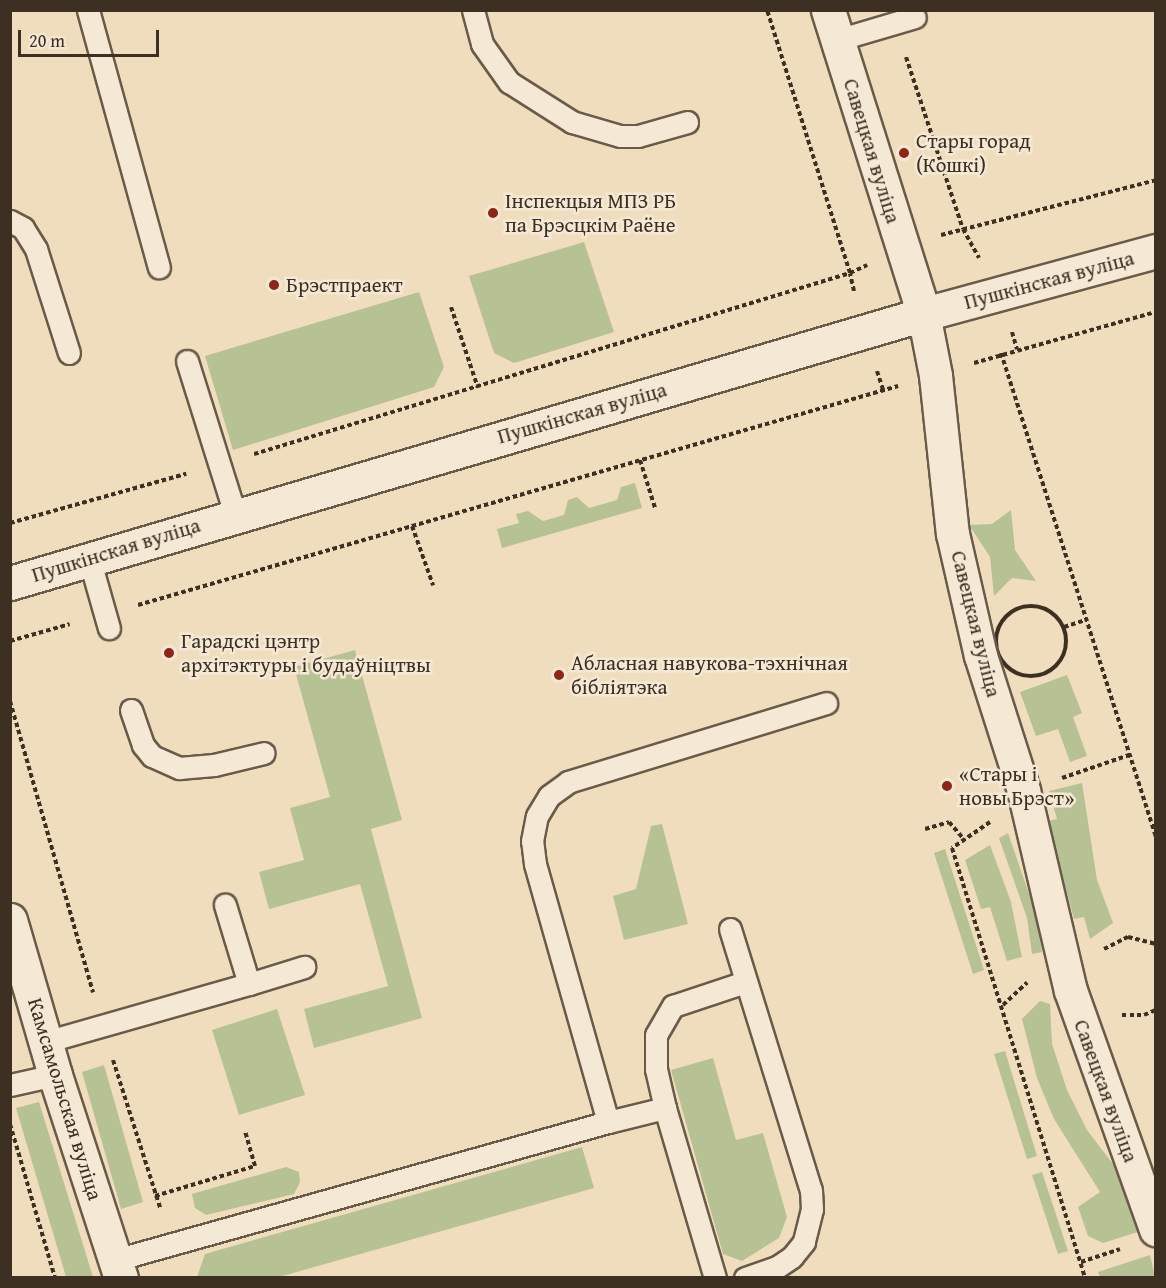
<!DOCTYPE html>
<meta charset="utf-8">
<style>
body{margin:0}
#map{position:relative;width:1166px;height:1288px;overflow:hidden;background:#f0ddbe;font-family:"Gentium Book Plus",serif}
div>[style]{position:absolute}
.green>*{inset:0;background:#b6c294}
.path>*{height:4px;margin-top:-2px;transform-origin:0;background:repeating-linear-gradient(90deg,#3d3022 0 4.5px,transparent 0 7.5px)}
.path>.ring{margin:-2px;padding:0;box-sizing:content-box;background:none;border:4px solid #3d3022;border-radius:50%}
.roads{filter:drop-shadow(2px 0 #6a5b49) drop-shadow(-2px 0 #6a5b49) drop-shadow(0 2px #6a5b49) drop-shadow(0 -2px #6a5b49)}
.service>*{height:21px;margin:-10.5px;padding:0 10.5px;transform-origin:10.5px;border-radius:10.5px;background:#f5e9d5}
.pedestrian>*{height:32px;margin:-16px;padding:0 16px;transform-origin:16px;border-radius:16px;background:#f5e9d5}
.minor>*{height:33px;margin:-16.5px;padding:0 16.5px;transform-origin:16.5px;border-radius:16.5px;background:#f5e9d5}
.secondary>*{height:33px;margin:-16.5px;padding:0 16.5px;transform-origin:16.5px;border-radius:16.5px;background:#f5e9d5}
.dots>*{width:16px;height:16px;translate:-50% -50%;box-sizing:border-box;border:3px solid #f5e9d5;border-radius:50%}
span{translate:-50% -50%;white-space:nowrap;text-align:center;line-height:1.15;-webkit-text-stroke:5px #f5e9d5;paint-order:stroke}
.poi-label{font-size:21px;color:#3d3022}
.left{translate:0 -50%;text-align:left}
.street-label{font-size:21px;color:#3d3022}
.frame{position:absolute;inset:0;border:12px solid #3d3022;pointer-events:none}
.scale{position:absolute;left:18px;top:30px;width:141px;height:27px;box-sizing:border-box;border:3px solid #3d3022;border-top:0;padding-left:8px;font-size:18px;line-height:21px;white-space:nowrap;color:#3d3022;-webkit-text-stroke:4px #f5e9d5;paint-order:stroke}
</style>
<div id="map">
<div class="green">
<div style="clip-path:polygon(584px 242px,614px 332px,514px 363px,494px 353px,469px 276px)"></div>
<div style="clip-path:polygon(419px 292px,444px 367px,434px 387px,233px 450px,205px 356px)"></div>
<div style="clip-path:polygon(635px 483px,642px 508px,502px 548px,497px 529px,519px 523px,516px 514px,528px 511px,543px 521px,564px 515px,568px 500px,577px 497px,589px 508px,617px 500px,621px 487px)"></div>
<div style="clip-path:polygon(1011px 510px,1015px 550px,1036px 581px,1012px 578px,994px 596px,990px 557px,969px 525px,992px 524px)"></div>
<div style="clip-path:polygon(355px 650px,402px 820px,371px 829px,422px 1018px,314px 1048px,304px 1009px,388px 986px,360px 884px,269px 909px,259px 872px,304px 860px,290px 808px,330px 797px,294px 667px)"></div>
<div style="clip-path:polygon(1067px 675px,1082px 713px,1073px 717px,1087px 756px,1070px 762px,1058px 729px,1036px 736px,1020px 692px)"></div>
<div style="clip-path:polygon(1082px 783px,1097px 880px,1113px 923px,1090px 939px,1084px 917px,1074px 919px,1048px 821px,1057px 819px,1049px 791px)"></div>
<div style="clip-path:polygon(662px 824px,688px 924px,624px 940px,613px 896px,636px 889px,651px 826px)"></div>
<div style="clip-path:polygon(1008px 833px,1037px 917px,1042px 952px,1032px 954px,1027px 918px,999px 838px)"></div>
<div style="clip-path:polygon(990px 845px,1011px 902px,1022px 957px,1007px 961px,990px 907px,981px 909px,965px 860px)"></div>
<div style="clip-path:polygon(945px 849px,984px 970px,973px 974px,934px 853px)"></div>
<div style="clip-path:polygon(1040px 1001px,1050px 1004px,1052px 1044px,1067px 1090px,1087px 1130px,1119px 1172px,1141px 1231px,1103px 1243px,1088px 1236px,1078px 1207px,1100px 1192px,1054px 1119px,1037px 1078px,1022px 1019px)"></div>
<div style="clip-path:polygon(277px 1009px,305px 1095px,239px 1115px,212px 1030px)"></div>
<div style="clip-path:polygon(1005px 1051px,1037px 1156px,1027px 1159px,994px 1054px)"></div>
<div style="clip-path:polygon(713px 1058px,736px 1140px,763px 1133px,787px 1217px,779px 1238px,742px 1261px,723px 1254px,671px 1070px)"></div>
<div style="clip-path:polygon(104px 1065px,143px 1202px,121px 1209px,82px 1072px)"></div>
<div style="clip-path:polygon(39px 1102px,93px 1277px,66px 1277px,16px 1108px)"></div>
<div style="clip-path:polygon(582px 1147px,594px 1188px,279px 1277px,197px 1277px,205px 1254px)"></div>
<div style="clip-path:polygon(286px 1167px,299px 1172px,300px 1182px,294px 1194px,206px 1215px,195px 1208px,192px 1194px)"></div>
<div style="clip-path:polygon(1042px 1172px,1068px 1251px,1058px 1254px,1032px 1175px)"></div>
<div style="clip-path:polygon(1150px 1255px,1155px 1277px,1100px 1277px,1098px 1272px)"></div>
</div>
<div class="path">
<div style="left:906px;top:57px;width:181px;rotate:71.7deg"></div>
<div style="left:963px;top:229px;width:33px;rotate:61deg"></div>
<div style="left:941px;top:235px;width:222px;rotate:-14.3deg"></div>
<div style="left:854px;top:291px;width:18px;rotate:-103deg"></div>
<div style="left:850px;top:273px;width:19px;rotate:-25deg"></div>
<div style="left:451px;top:307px;width:85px;rotate:71.6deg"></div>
<div style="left:1012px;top:332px;width:18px;rotate:74deg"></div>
<div style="left:1001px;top:353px;width:508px;rotate:72.24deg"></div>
<div style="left:974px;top:363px;width:189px;rotate:-15.7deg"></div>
<div style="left:877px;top:371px;width:20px;rotate:72deg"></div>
<div style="left:254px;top:454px;width:623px;rotate:-16.89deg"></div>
<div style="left:850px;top:273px;width:276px;rotate:-107.5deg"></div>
<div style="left:640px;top:460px;width:50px;rotate:72.6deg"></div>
<div style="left:10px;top:523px;width:183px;rotate:-15.6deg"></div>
<div style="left:412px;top:526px;width:63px;rotate:70.4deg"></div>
<div style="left:138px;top:605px;width:791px;rotate:-16.07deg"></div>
<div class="ring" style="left:996px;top:606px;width:66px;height:66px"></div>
<div style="left:1064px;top:627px;width:23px;rotate:-18deg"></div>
<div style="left:10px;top:641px;width:62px;rotate:-15.8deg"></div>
<div style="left:10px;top:701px;width:303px;rotate:74.1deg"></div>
<div style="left:1062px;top:778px;width:71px;rotate:-18.9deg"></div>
<div style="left:990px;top:822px;width:46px;rotate:145.6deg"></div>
<div style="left:952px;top:848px;width:450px;rotate:72.8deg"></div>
<div style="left:925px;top:829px;width:25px;rotate:-16deg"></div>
<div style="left:949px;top:822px;width:23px;rotate:49deg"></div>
<div style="left:1104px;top:949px;width:27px;rotate:-27deg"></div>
<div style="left:1128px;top:937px;width:29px;rotate:14deg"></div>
<div style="left:1003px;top:1005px;width:33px;rotate:-43deg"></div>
<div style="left:1122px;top:1015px;width:22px"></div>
<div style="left:1144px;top:1015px;width:13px;rotate:-23deg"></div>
<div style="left:113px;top:1060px;width:157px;rotate:72.3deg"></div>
<div style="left:10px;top:1124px;width:160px;rotate:73.7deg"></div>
<div style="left:155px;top:1196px;width:104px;rotate:-16.7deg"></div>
<div style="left:255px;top:1166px;width:35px;rotate:-106deg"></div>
<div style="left:1081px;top:1262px;width:41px;rotate:-18.4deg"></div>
</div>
<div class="roads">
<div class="service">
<div style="left:88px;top:10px;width:267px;rotate:74.6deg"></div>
<div style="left:473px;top:10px;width:35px;rotate:75deg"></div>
<div style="left:482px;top:44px;width:47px;rotate:54.6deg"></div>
<div style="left:509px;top:82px;width:75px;rotate:32.4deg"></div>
<div style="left:572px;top:122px;width:50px;rotate:16.3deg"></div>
<div style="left:620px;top:136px;width:18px"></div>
<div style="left:638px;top:136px;width:51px;rotate:-15.9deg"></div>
<div style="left:837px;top:40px;width:81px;rotate:-16.4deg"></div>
<div style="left:10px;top:221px;width:15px;rotate:28deg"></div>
<div style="left:23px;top:228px;width:25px;rotate:58deg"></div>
<div style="left:36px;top:249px;width:109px;rotate:72.4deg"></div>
<div style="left:187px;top:361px;width:160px;rotate:72.6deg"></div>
<div style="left:89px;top:558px;width:73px;rotate:74.1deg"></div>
<div style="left:131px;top:710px;width:37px;rotate:71deg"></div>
<div style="left:143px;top:745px;width:14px;rotate:51deg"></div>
<div style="left:152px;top:756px;width:30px;rotate:24deg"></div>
<div style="left:179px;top:768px;width:35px;rotate:-5deg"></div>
<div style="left:214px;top:765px;width:51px;rotate:-13.5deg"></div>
<div style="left:730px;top:929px;width:273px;rotate:72.8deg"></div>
<div style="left:811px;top:1190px;width:19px;rotate:87deg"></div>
<div style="left:812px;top:1209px;width:34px;rotate:104deg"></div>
<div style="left:804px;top:1242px;width:19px;rotate:129deg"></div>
<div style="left:792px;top:1257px;width:18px;rotate:146deg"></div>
<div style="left:777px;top:1267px;width:34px;rotate:161deg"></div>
<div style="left:249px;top:984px;width:58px;rotate:-17.2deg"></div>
<div style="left:45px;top:1042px;width:212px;rotate:-15.9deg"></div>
<div style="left:249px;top:984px;width:83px;rotate:-106.9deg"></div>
<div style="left:10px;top:1085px;width:46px;rotate:-12.5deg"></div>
<div style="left:608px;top:1122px;width:59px;rotate:-13.8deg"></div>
<div style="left:115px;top:1260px;width:512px;rotate:-15.64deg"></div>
<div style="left:608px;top:1122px;width:268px;rotate:-105.8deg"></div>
<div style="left:535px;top:864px;width:23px;rotate:-97deg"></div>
<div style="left:532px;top:841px;width:25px;rotate:-79deg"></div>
<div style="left:537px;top:816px;width:23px;rotate:-59deg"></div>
<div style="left:549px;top:796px;width:24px;rotate:-36deg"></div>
<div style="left:568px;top:782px;width:270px;rotate:-17deg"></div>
<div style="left:715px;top:1278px;width:177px;rotate:-106.4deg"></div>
<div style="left:665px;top:1108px;width:40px;rotate:-103deg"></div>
<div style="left:656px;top:1069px;width:34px;rotate:-90deg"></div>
<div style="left:656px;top:1035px;width:34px;rotate:-60deg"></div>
<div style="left:673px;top:1006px;width:76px;rotate:-18.4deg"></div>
</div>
<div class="pedestrian">
<div style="left:924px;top:314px;width:63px;rotate:79deg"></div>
<div style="left:936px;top:376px;width:159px;rotate:83.9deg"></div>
<div style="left:953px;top:534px;width:125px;rotate:77.1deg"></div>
<div style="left:981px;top:656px;width:142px;rotate:72.3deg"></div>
<div style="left:1024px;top:791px;width:205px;rotate:76.8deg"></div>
<div style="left:1071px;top:991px;width:254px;rotate:70.4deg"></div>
</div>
<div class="minor">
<div style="left:828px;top:10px;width:319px;rotate:72.5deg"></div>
<div style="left:10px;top:583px;width:953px;rotate:-16.4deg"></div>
<div style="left:924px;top:314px;width:240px;rotate:-15.2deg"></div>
</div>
<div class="secondary">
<div style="left:10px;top:920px;width:161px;rotate:73.8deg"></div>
<div style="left:55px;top:1075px;width:213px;rotate:72deg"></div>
</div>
</div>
<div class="dots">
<div style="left:904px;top:153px;background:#8f2418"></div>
<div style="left:493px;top:213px;background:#8f2418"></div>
<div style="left:274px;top:285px;background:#8f2418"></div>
<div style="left:169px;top:653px;background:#8f2418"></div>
<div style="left:559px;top:675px;background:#8f2418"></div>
<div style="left:947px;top:786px;background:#8f2418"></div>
</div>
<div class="poi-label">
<span class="left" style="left:916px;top:153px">Стары горад<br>(Кошкі)</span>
<span class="left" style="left:505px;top:213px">Інспекцыя МПЗ РБ<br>па Брэсцкім Раёне</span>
<span class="left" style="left:286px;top:285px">Брэстпраект</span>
<span class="left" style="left:181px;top:653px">Гарадскі цэнтр<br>архітэктуры і будаўніцтвы</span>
<span class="left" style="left:571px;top:675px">Абласная навукова-тэхнічная<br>бібліятэка</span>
<span class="left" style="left:959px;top:786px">«Стары і<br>новы Брэст»</span>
</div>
<div class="street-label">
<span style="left:872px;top:151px;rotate:73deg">Савецкая вуліца</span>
<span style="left:1049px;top:280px;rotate:-15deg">Пушкінская вуліца</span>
<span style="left:582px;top:413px;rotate:-16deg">Пушкінская вуліца</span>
<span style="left:116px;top:550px;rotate:-17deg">Пушкінская вуліца</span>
<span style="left:976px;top:624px;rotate:76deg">Савецкая вуліца</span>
<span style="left:1106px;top:1091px;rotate:70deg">Савецкая вуліца</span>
<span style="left:65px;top:1099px;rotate:73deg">Камсамольская вуліца</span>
</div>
<div class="frame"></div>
<div class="scale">20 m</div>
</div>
